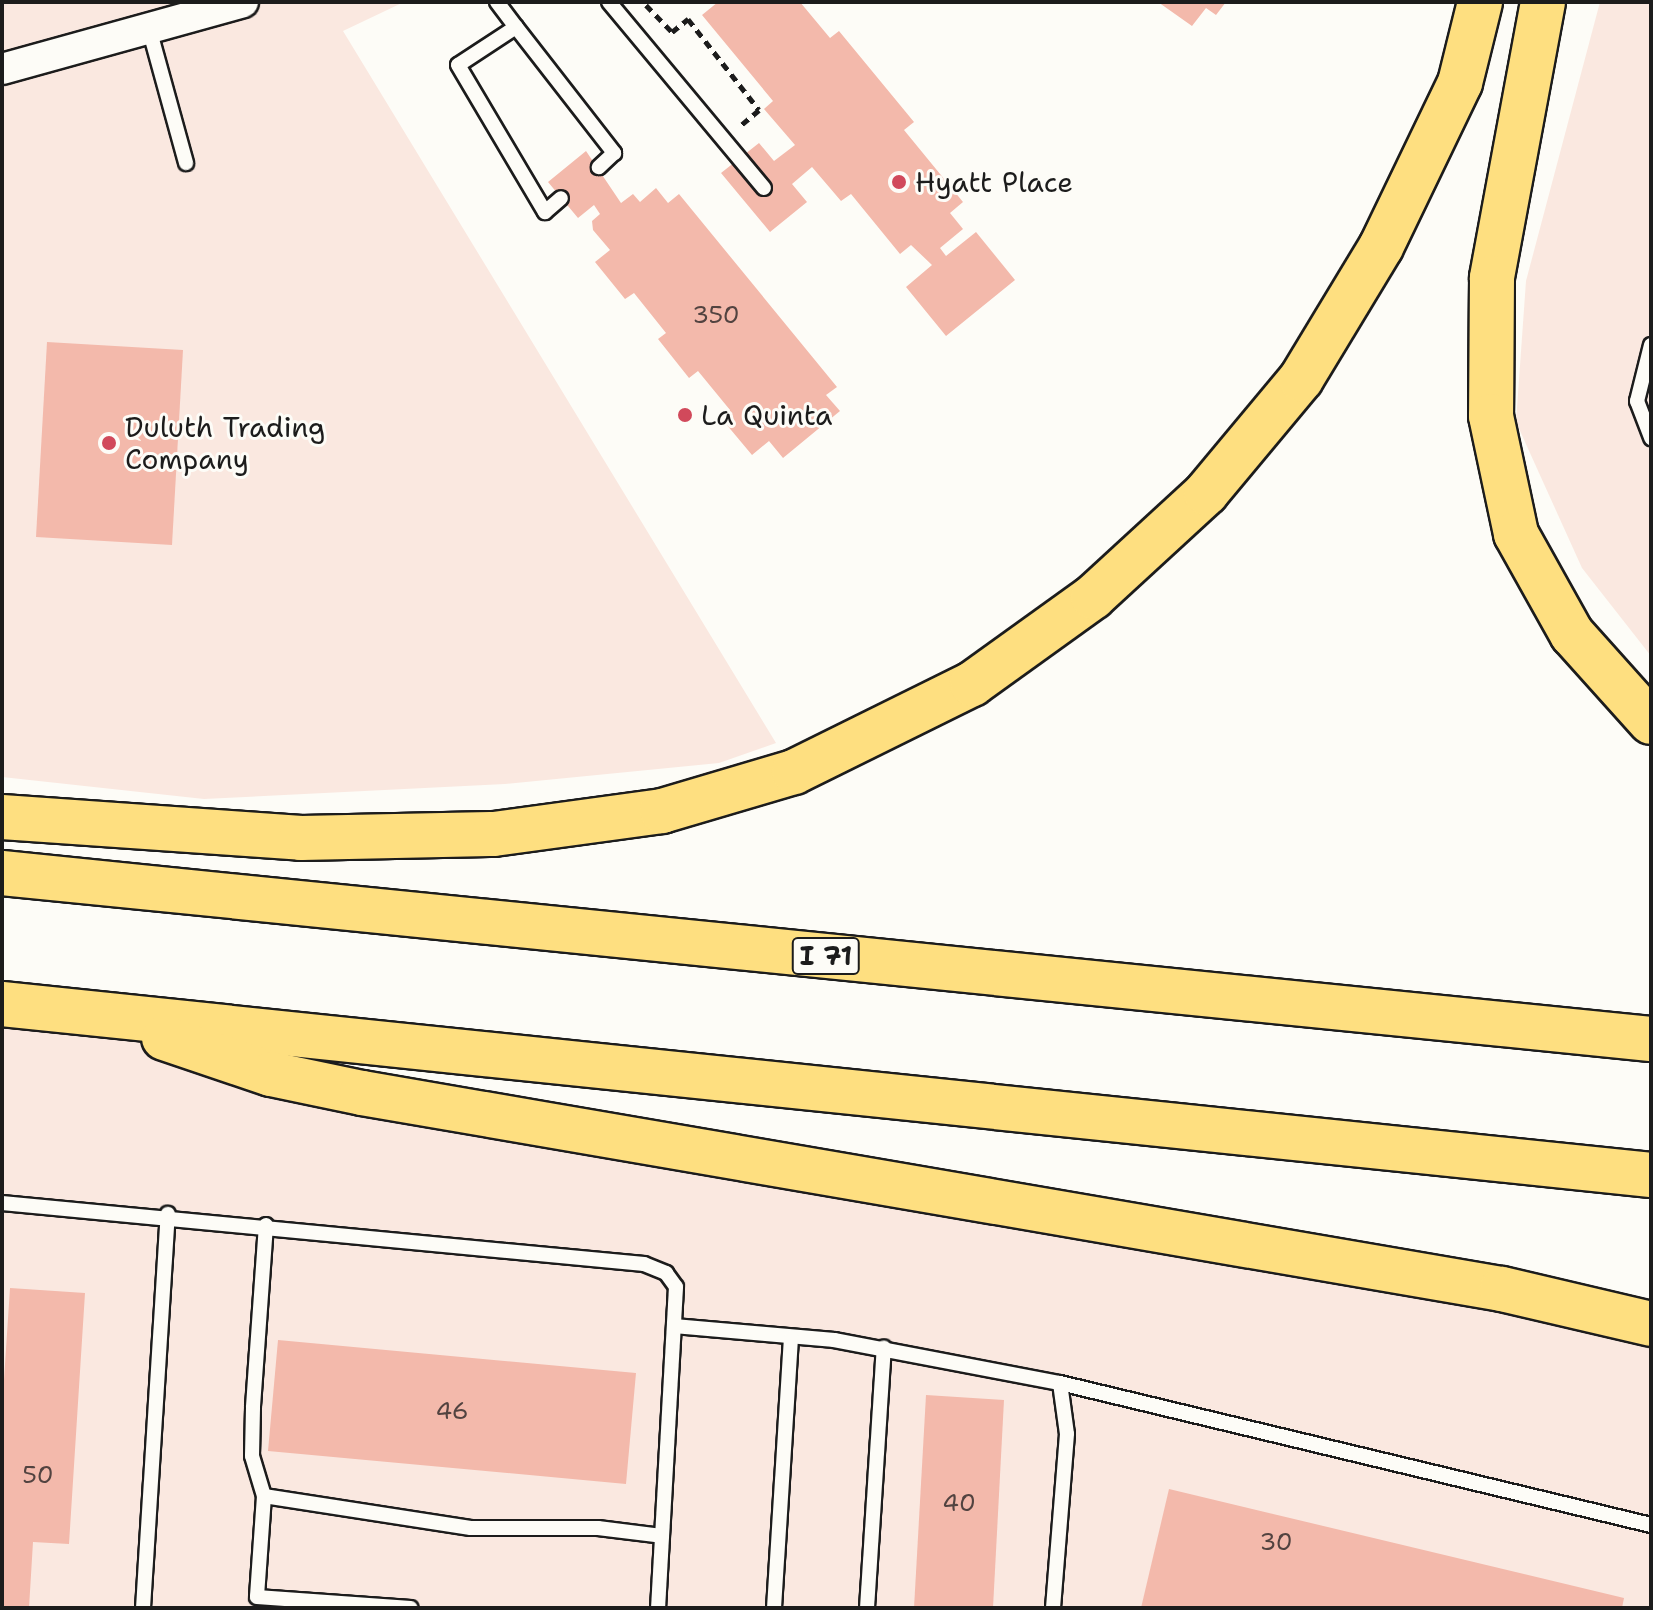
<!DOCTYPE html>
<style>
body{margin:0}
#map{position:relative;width:1653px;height:1610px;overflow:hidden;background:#fdfcf7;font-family:"Shantell Sans",sans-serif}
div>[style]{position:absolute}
.built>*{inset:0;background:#fae8e0}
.building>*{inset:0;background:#f3b9ab}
.path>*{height:5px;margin-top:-2.5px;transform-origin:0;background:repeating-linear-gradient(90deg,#1c1c1c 0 8px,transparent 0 14px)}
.roads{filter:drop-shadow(2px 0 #1c1c1c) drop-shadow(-2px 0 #1c1c1c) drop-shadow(0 2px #1c1c1c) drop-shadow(0 -2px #1c1c1c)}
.service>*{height:14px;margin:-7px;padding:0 7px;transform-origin:7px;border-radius:7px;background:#fdfcf7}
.minor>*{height:30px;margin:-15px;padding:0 15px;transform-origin:15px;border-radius:15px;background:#fdfcf7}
.motorway>*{height:44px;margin:-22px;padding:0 22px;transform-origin:22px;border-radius:22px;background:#fedf80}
.dots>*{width:22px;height:22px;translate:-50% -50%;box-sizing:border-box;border:4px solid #fdfcf7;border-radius:50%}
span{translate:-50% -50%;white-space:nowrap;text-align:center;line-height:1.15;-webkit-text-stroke:6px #fdfcf7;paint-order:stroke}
.number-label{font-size:24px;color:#524340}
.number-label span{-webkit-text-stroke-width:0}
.shield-label span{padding:2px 6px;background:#fdfcf7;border:2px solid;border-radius:6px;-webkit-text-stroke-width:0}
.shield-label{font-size:26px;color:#1c1c1c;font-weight:700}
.poi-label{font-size:28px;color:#1c1c1c}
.left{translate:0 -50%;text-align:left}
.frame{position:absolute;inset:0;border:4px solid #1c1c1c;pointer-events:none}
</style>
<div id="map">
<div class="built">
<div style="clip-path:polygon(2px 2px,404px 2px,343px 31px,776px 743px,719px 763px,505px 784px,204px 799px,2px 777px)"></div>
<div style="clip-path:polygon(1600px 2px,1651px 2px,1651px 656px,1582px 568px,1516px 422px,1526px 281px)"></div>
<div style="clip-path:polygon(2px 1004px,271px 1074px,1651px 1324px,1651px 1608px,2px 1608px)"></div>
</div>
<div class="building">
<div style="clip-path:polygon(718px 2px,800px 2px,830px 38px,839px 31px,914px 122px,904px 130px,963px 202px,950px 213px,963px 229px,940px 248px,946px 256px,976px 232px,1015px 280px,946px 336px,906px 287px,932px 265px,911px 245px,900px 254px,851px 194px,841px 201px,812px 167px,792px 184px,807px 202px,770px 232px,721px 173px,759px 143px,774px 161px,795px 145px,764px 109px,773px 101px,702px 15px)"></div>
<div style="clip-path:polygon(1158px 2px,1226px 2px,1216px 15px,1206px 8px,1192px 26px)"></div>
<div style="clip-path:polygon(586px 151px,621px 203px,633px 194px,640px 202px,656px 188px,668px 203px,679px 194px,837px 387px,826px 395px,840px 411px,783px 458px,769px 441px,752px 455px,721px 418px,730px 410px,698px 371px,689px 378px,658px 339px,666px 333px,634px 293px,625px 299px,595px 262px,610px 250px,593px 230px,592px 221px,600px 214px,594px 205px,578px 218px,548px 182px)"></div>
<div style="clip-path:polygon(47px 342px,183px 350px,172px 545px,36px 537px)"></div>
<div style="clip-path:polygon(10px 1288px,85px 1293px,69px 1544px,33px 1542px,29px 1608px,2px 1608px,2px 1410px)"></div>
<div style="clip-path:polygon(278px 1340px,636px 1373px,626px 1484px,268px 1451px)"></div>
<div style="clip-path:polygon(926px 1395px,1004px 1400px,993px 1608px,914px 1608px)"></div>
<div style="clip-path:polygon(1169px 1489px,1624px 1598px,1622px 1608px,1141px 1608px)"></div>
</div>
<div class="path">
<div style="left:646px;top:5px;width:37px;rotate:46deg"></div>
<div style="left:672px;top:32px;width:21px;rotate:-39deg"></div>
<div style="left:688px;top:19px;width:115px;rotate:52deg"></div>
<div style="left:759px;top:110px;width:25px;rotate:140deg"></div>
</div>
<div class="roads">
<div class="service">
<div style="left:497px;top:2px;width:31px;rotate:53deg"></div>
<div style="left:516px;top:27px;width:69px;rotate:146.8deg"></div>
<div style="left:458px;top:65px;width:171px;rotate:59.4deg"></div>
<div style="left:545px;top:212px;width:21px;rotate:-41deg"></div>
<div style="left:609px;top:2px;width:242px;rotate:50.2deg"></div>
<div style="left:516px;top:27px;width:160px;rotate:52.1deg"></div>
<div style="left:614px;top:153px;width:21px;rotate:137deg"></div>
<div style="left:150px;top:32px;width:136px;rotate:74.6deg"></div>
<div style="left:1651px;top:345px;width:58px;rotate:104deg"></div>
<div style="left:1637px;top:401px;width:40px;rotate:69deg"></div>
<div style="left:2px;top:1203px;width:645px;rotate:5.43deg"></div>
<div style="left:644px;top:1264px;width:24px;rotate:22deg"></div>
<div style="left:666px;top:1273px;width:17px;rotate:54deg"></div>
<div style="left:676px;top:1287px;width:322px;rotate:93.2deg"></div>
<div style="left:266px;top:1225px;width:183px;rotate:94.1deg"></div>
<div style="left:253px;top:1408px;width:48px;rotate:91.2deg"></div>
<div style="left:252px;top:1456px;width:42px;rotate:73.3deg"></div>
<div style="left:264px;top:1496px;width:101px;rotate:94deg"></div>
<div style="left:257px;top:1597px;width:154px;rotate:4.1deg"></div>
<div style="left:674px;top:1326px;width:161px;rotate:5deg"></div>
<div style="left:834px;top:1340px;width:230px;rotate:10.8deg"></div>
<div style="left:1060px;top:1383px;width:51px;rotate:82.2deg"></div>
<div style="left:1067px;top:1434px;width:175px;rotate:94.6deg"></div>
<div style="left:1060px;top:1383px;width:608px;rotate:13.51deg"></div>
<div style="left:264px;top:1496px;width:209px;rotate:8.8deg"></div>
<div style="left:471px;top:1528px;width:127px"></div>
<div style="left:598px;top:1528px;width:64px;rotate:7.1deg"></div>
<div style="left:143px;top:1608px;width:395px;rotate:-86.4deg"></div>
<div style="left:774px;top:1608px;width:271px;rotate:-86.4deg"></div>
<div style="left:867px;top:1608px;width:261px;rotate:-86.3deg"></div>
</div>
<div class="minor">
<div style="left:2px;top:69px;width:250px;rotate:-15.5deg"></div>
</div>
<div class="motorway">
<div style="left:1543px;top:2px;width:281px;rotate:100.5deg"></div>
<div style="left:1492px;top:278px;width:138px;rotate:90.4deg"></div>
<div style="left:1491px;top:416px;width:121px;rotate:78deg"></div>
<div style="left:1516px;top:534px;width:115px;rotate:60.8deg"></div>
<div style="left:1572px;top:634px;width:118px;rotate:48.1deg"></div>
<div style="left:2px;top:817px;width:300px;rotate:4deg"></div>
<div style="left:301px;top:838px;width:193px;rotate:-1.2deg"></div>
<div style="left:494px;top:834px;width:170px;rotate:-7.8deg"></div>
<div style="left:662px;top:811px;width:138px;rotate:-16.5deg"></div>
<div style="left:794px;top:772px;width:199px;rotate:-26.3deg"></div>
<div style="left:972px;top:684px;width:149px;rotate:-35.7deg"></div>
<div style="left:1093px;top:597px;width:154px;rotate:-42.6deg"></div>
<div style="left:1206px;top:493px;width:148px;rotate:-50.2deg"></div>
<div style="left:1301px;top:379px;width:154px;rotate:-58.8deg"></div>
<div style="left:1381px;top:247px;width:182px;rotate:-64.3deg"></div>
<div style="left:1460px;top:83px;width:83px;rotate:-76.1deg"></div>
<div style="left:2px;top:873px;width:1657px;rotate:5.75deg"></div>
<div style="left:2px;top:1004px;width:1658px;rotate:5.92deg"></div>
<div style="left:164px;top:1038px;width:113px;rotate:18.6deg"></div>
<div style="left:271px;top:1074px;width:93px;rotate:11.8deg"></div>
<div style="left:362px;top:1093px;width:1157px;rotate:9.76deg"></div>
<div style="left:1502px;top:1289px;width:153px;rotate:13.2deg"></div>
</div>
</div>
<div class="dots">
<div style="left:899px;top:182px;background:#d1495b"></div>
<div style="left:685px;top:415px;background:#d1495b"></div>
<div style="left:109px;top:443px;background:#d1495b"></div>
</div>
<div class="number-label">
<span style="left:716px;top:316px">350</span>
<span style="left:452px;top:1412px">46</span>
<span style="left:38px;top:1476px">50</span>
<span style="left:959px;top:1504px">40</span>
<span style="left:1276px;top:1543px">30</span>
</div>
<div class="shield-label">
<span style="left:826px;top:956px">I 71</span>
</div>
<div class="poi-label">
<span class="left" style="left:915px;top:182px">Hyatt Place</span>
<span class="left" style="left:701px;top:415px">La Quinta</span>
<span class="left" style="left:125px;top:443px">Duluth Trading<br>Company</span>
</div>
<div class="frame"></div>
</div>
